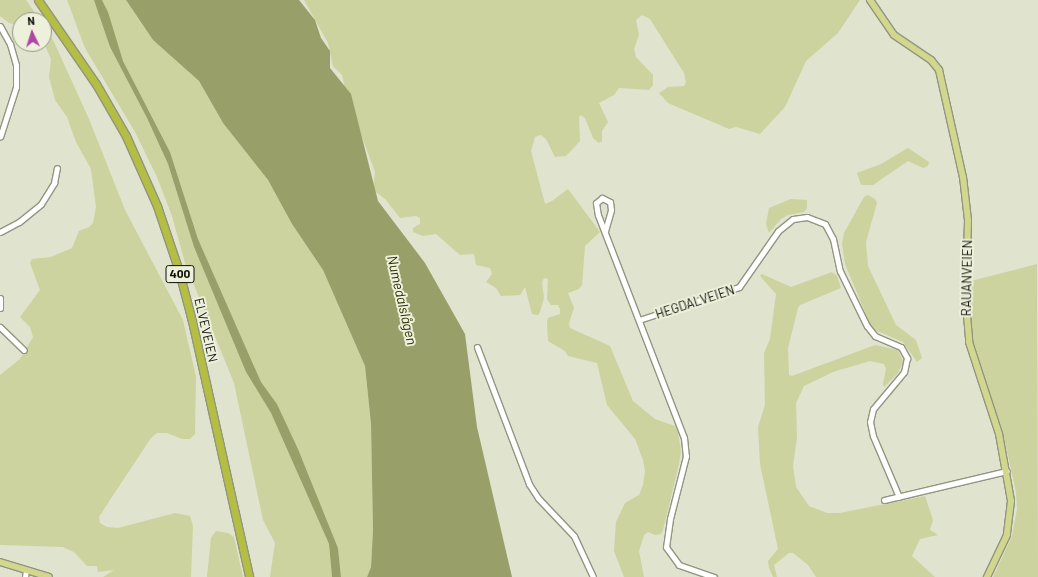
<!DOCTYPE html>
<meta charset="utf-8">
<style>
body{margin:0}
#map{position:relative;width:1038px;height:577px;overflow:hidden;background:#e0e3ce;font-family:Barlow,sans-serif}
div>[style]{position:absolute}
.green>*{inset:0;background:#ccd39e}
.water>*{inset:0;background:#989f68}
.roads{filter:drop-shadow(1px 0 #929581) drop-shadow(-1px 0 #929581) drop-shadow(0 1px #929581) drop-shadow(0 -1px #929581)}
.minor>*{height:5px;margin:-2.5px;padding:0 2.5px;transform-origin:2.5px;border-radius:2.5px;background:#fff}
.major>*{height:6px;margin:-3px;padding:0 3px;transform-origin:3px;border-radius:3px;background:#d1d88e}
.highway>*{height:7px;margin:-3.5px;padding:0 3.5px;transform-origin:3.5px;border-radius:3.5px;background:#b3be42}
span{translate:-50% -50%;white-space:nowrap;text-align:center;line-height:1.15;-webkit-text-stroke:4px #edf0db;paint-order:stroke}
.shield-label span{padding:1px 3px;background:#edf0db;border:1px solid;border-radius:3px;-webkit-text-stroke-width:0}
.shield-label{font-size:12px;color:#0e0f08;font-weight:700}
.street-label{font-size:13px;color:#0e0f08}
.water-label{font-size:14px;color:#2e3205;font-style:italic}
.north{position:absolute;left:12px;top:12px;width:40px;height:40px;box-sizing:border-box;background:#edf0db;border:1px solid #949687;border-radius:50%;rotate:356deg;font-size:11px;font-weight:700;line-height:16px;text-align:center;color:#0e0f08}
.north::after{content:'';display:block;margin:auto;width:14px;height:18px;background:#af45a6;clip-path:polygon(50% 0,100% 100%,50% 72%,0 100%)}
</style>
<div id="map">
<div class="green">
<div style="clip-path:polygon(0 0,26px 0,40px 20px,20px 20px,20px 25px,9px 23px,0 16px)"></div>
<div style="clip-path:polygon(67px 0,94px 0,99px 11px,110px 47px,147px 118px,168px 164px,194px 247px,246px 372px,271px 413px,329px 544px,332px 577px,270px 577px,275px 543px,263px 520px,234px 383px,185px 263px,172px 216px,157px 177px,135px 132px,85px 48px)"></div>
<div style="clip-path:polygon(102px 0,126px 0,153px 40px,199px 81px,223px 123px,268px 180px,292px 224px,323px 270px,365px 366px,371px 424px,373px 530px,371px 567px,367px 577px,341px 577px,338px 548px,298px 449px,277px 404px,261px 382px,198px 239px,170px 152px,123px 61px)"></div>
<div style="clip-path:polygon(304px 0,860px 0,838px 33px,806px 61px,785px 107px,760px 134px,736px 127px,729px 129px,668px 103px,659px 93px,668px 87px,684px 86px,686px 82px,684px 73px,650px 19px,642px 15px,636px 20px,639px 35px,634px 49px,636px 57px,653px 75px,653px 85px,649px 90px,619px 88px,614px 95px,599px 103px,608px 122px,602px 131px,602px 141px,599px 143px,593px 138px,585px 118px,581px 115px,579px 117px,580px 141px,566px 156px,555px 157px,546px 139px,541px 135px,535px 137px,531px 151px,545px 204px,552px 201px,568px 189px,600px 232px,585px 246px,582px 285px,579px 289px,568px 293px,574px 308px,569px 323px,570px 328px,610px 346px,633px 401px,655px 419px,675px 426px,678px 432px,681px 451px,679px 464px,663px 530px,661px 534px,655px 535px,648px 532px,644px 535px,639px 551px,644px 577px,624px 577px,614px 551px,616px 522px,625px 503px,639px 495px,643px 485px,645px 471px,643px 460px,635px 439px,607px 405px,597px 363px,568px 356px,565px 351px,548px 341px,547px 322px,548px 318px,560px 314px,560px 309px,558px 305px,551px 305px,547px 299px,548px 279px,544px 278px,542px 282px,544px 298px,540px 312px,538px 315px,532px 314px,525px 287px,520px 295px,501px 296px,496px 288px,486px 282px,492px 274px,490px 268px,476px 265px,474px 254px,460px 255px,436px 234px,423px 236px,413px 232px,413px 228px,420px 224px,420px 218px,416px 216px,400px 218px,385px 199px,373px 190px,375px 172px,346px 94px,342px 75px,333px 66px,328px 43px)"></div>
<div style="clip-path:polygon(44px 26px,54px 42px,89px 119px,125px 210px,183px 320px,196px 377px,195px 434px,190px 439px,182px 439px,167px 433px,157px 433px,151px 438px,104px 509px,99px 517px,100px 523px,107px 527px,118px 528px,175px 513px,190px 516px,193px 526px,191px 577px,103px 577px,114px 570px,98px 572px,97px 566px,87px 566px,74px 552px,63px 547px,0 545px,0 375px,20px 359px,33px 337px,30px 327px,20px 317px,40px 290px,30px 263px,32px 259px,51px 257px,72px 248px,79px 231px,89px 227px,93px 223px,96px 207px,91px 169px,76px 142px,67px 117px,55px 100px,49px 77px,51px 59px,44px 43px)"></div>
<div style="clip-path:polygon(908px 148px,929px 162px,928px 166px,923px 168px,908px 161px,873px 185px,861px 185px,857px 173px,881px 164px)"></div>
<div style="clip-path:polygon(868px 195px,875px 199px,877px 203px,866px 242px,868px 266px,896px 325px,916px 340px,922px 358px,917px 362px,903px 342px,875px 330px,870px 324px,845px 264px,842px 244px,844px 233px,864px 197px)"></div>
<div style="clip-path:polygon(791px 199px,807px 200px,807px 208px,804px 212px,788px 215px,781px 219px,769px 233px,766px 224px,769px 208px)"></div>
<div style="clip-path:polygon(1037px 264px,1038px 577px,993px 577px,1012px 536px,1017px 509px,1016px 492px,1002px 429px,975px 353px,970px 315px,971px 281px)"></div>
<div style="clip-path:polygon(832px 272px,837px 276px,841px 288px,800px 305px,798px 308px,788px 348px,789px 375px,792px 376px,875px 345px,898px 350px,903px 362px,898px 373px,884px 387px,883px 384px,886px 369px,884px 364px,870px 361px,833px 372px,804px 386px,796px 403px,797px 437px,793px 466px,796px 487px,809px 506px,827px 513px,840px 513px,925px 496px,933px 520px,930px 530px,938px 535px,920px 539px,912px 556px,935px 577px,816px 577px,808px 565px,793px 553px,789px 553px,774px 565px,777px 577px,773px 577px,769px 568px,768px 561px,778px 549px,760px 464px,758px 427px,765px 405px,764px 353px,770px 339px,776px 294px,760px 276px,762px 274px,791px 287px)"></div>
<div style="clip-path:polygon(216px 531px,228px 533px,234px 537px,243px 577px,207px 577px,211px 538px)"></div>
</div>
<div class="water">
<div style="clip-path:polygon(94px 0,102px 0,108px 12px,123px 61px,170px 152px,198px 239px,261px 382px,277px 404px,298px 449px,338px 548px,341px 577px,332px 577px,329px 544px,271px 413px,246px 372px,194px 247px,168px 164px,147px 118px,110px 47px)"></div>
<div style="clip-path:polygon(126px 0,299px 0,315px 20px,321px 38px,330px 51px,330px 68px,351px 94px,378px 201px,425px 263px,465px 334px,477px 427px,512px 577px,367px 577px,371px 567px,373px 530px,371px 424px,365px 366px,323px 270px,292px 224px,268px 180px,223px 123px,199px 81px,153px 40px)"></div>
</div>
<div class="roads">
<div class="minor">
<div style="left:0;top:26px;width:21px;rotate:61deg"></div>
<div style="left:10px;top:44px;width:22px;rotate:74deg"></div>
<div style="left:16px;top:65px;width:22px;rotate:90deg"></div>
<div style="left:16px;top:87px;width:52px;rotate:107.7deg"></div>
<div style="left:605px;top:231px;width:22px;rotate:-74deg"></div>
<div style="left:611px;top:210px;width:8px;rotate:-97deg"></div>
<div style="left:610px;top:202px;width:9px;rotate:-153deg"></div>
<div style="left:602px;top:198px;width:8px;rotate:140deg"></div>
<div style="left:596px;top:203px;width:12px;rotate:81deg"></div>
<div style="left:598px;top:215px;width:239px;rotate:68.9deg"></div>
<div style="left:684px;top:438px;width:18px;rotate:84deg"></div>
<div style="left:686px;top:456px;width:65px;rotate:104.3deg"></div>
<div style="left:670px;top:519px;width:28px;rotate:98deg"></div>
<div style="left:666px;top:547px;width:22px;rotate:54deg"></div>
<div style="left:679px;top:565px;width:37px;rotate:19deg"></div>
<div style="left:0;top:232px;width:21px;rotate:-28deg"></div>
<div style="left:19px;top:222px;width:28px;rotate:-39deg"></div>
<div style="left:41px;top:204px;width:25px;rotate:-58deg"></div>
<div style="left:54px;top:183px;width:15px;rotate:-79deg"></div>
<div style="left:0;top:298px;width:10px;rotate:90deg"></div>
<div style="left:639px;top:320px;width:105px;rotate:-18.3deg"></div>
<div style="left:739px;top:287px;width:68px;rotate:-55.1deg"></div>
<div style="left:778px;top:231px;width:19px;rotate:-39deg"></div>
<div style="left:793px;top:219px;width:14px;rotate:-8deg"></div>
<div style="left:807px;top:217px;width:19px;rotate:21deg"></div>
<div style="left:825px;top:224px;width:17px;rotate:62deg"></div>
<div style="left:833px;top:239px;width:33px;rotate:78deg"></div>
<div style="left:840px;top:271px;width:61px;rotate:63.9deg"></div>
<div style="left:867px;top:326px;width:13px;rotate:51deg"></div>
<div style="left:875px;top:336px;width:28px;rotate:23deg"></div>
<div style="left:901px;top:347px;width:13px;rotate:61deg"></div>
<div style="left:907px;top:358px;width:14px;rotate:102deg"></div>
<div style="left:904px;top:372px;width:48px;rotate:130deg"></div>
<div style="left:873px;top:409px;width:13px;rotate:103deg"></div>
<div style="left:870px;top:422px;width:14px;rotate:78deg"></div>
<div style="left:873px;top:436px;width:66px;rotate:66.9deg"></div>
<div style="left:0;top:327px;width:33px;rotate:44deg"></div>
<div style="left:477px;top:347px;width:147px;rotate:69.2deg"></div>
<div style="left:529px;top:484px;width:17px;rotate:57deg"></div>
<div style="left:538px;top:498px;width:52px;rotate:46.5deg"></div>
<div style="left:574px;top:536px;width:45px;rotate:65.1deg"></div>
<div style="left:884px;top:500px;width:126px;rotate:-13.3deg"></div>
<div style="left:25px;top:577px;width:7px;rotate:-82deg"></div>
</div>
<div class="major">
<div style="left:870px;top:0;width:42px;rotate:55.6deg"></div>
<div style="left:894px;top:35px;width:45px;rotate:34deg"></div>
<div style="left:931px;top:60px;width:13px;rotate:51deg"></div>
<div style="left:939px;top:70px;width:110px;rotate:77.4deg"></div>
<div style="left:963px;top:177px;width:43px;rotate:83.4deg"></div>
<div style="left:968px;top:220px;width:84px;rotate:91.4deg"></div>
<div style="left:966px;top:304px;width:38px;rotate:85deg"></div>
<div style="left:969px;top:342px;width:97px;rotate:71.9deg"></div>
<div style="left:999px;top:434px;width:68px;rotate:79.8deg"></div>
<div style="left:1011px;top:501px;width:34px;rotate:97deg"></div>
<div style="left:1007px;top:535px;width:47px;rotate:115.5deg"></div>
<div style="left:0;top:562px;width:51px;rotate:17deg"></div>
</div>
<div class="highway">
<div style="left:38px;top:0;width:102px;rotate:55.4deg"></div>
<div style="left:96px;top:84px;width:60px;rotate:60deg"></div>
<div style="left:126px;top:136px;width:77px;rotate:66.1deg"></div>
<div style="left:157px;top:206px;width:65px;rotate:71.3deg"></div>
<div style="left:178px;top:268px;width:55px;rotate:75.2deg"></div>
<div style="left:192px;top:321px;width:262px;rotate:77.4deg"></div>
</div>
</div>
<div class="shield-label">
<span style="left:180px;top:274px">400</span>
</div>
<div class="street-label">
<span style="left:967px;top:278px;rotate:-89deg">RAUANVEIEN</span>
<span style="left:695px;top:302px;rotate:-18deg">HEGDALVEIEN</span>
<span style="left:206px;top:330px;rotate:77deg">ELVEVEIEN</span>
</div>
<div class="water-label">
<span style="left:402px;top:300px;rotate:77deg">Numedalslågen</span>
</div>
<div class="north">N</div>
</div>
